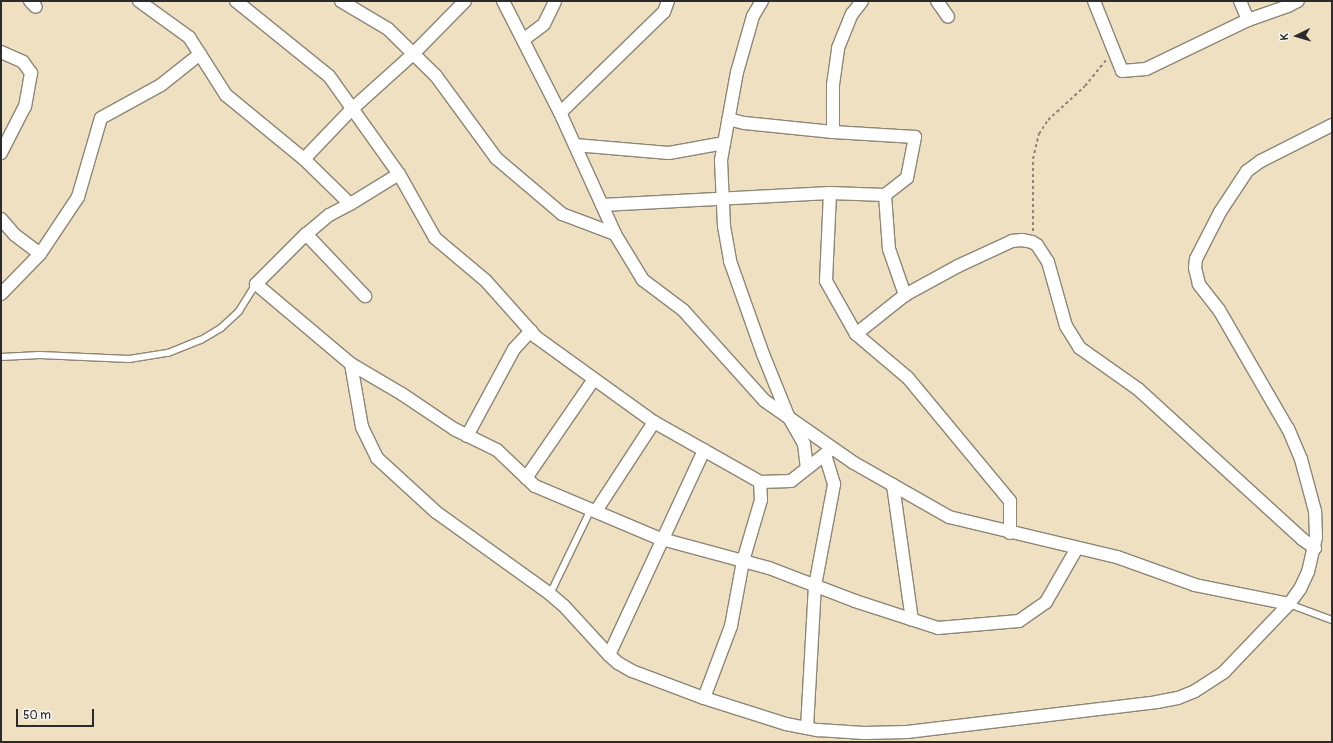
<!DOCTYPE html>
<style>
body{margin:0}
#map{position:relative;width:1333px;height:743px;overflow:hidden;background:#eee0c1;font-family:Pangolin,sans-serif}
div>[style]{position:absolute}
.path>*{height:2px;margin-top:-1px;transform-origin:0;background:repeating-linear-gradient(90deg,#8c8676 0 3px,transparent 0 6px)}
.roads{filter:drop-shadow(1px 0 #8c8676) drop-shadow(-1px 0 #8c8676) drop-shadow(0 1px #8c8676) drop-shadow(0 -1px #8c8676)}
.lane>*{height:6px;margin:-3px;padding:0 3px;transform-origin:3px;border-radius:3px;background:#fff}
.street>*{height:12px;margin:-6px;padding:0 6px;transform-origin:6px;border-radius:6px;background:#fff}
span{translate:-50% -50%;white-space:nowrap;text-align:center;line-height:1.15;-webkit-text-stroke:3px #f6f6f2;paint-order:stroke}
.frame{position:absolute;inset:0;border:2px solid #2b2b2b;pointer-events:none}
.north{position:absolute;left:1277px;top:16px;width:40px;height:40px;-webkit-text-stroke:3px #f6f6f2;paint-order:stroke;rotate:265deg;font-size:11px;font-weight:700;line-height:16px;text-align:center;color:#2b2b2b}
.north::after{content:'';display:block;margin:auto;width:14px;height:18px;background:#2b2b2b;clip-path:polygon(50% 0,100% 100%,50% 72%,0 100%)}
.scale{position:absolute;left:16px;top:709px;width:78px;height:18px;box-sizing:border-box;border:2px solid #2b2b2b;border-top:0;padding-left:5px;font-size:12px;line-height:14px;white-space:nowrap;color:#2b2b2b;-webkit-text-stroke:3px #f6f6f2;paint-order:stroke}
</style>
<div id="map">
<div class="path">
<div style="left:1033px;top:231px;width:72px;rotate:-90deg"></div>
<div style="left:1033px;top:159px;width:26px;rotate:-77deg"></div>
<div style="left:1039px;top:134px;width:17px;rotate:-57deg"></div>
<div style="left:1048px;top:120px;width:50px;rotate:-42.6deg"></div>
<div style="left:1085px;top:86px;width:33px;rotate:-51deg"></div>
</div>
<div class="roads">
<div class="lane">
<div style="left:1px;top:357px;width:39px;rotate:-3deg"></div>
<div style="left:40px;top:355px;width:89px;rotate:2.6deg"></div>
<div style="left:129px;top:359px;width:39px;rotate:-9deg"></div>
<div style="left:168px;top:353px;width:35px;rotate:-22deg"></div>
<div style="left:201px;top:340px;width:23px;rotate:-31deg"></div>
<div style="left:221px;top:328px;width:25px;rotate:-43deg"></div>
<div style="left:239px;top:311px;width:32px;rotate:-58deg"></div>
<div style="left:550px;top:594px;width:94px;rotate:-64.2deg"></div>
<div style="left:1289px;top:604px;width:46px;rotate:20.4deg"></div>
</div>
<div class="street">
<div style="left:30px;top:1px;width:8px;rotate:45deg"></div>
<div style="left:139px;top:1px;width:62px;rotate:35.8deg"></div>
<div style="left:189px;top:37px;width:69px;rotate:57.5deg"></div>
<div style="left:226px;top:95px;width:101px;rotate:39.4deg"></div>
<div style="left:304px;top:159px;width:64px;rotate:44.4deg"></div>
<div style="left:236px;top:1px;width:119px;rotate:38.9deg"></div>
<div style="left:329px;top:76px;width:120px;rotate:54.5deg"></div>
<div style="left:399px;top:174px;width:73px;rotate:60.6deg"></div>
<div style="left:435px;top:238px;width:67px;rotate:40.1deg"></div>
<div style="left:486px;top:281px;width:75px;rotate:48.2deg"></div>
<div style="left:536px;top:337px;width:145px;rotate:35.8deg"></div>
<div style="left:654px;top:422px;width:122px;rotate:29.5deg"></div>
<div style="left:760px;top:482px;width:31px;rotate:-2deg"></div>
<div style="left:791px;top:481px;width:53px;rotate:-38.2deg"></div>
<div style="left:341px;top:1px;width:55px;rotate:30.8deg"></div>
<div style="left:388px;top:29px;width:67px;rotate:44.4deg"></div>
<div style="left:436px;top:76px;width:102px;rotate:53.8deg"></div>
<div style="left:496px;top:158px;width:87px;rotate:40.3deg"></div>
<div style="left:562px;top:214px;width:57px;rotate:20.7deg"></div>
<div style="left:503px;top:1px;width:130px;rotate:63deg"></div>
<div style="left:562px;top:117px;width:128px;rotate:65.6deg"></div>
<div style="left:615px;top:234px;width:54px;rotate:58.7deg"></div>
<div style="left:643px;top:280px;width:50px;rotate:36.9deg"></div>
<div style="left:683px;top:310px;width:122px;rotate:48deg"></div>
<div style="left:765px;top:401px;width:108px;rotate:34.9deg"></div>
<div style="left:854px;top:463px;width:109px;rotate:29.6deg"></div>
<div style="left:949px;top:517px;width:173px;rotate:13.4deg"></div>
<div style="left:1117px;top:557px;width:83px;rotate:19.7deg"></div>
<div style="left:1195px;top:585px;width:96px;rotate:11.4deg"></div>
<div style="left:762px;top:1px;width:17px;rotate:121deg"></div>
<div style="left:753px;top:16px;width:58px;rotate:105.9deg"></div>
<div style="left:737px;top:72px;width:89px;rotate:100.3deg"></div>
<div style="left:721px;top:160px;width:66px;rotate:87.4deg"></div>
<div style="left:724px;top:226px;width:36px;rotate:80deg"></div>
<div style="left:730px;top:261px;width:99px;rotate:70.5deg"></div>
<div style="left:763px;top:354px;width:67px;rotate:68deg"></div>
<div style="left:788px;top:416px;width:32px;rotate:60deg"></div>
<div style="left:804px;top:444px;width:24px;rotate:83deg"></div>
<div style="left:937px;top:1px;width:19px;rotate:55deg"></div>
<div style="left:1094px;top:1px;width:75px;rotate:68.2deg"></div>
<div style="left:1122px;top:71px;width:24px;rotate:-5deg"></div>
<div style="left:1146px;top:69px;width:113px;rotate:-25.7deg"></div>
<div style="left:1248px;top:20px;width:42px;rotate:-19.3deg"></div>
<div style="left:1288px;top:6px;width:11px;rotate:-27deg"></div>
<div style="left:1240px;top:1px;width:21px;rotate:67deg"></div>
<div style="left:523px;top:40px;width:26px;rotate:-37deg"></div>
<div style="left:544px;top:24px;width:25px;rotate:-64deg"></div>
<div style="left:1px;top:52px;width:24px;rotate:24deg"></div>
<div style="left:23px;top:62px;width:14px;rotate:54deg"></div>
<div style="left:31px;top:73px;width:34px;rotate:100deg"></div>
<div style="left:25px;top:106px;width:53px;rotate:117.1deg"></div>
<div style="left:560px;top:113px;width:145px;rotate:-44.2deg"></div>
<div style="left:664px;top:12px;width:12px;rotate:-70deg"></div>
<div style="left:833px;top:132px;width:47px;rotate:-90deg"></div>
<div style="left:833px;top:85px;width:37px;rotate:-82deg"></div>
<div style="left:838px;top:48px;width:37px;rotate:-68deg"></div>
<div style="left:852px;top:14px;width:16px;rotate:-52deg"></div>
<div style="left:575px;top:145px;width:94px;rotate:4.9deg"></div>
<div style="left:669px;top:153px;width:56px;rotate:-10.3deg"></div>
<div style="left:304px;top:159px;width:69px;rotate:-46.2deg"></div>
<div style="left:352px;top:109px;width:82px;rotate:-42deg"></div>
<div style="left:413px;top:54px;width:74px;rotate:-45.5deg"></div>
<div style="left:399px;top:174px;width:57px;rotate:148.5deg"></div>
<div style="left:350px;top:204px;width:24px;rotate:152deg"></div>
<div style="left:329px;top:215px;width:30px;rotate:140deg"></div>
<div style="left:306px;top:234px;width:71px;rotate:135deg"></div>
<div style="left:256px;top:284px;width:124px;rotate:40.1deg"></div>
<div style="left:351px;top:364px;width:64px;rotate:80.1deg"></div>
<div style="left:362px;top:427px;width:34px;rotate:64deg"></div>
<div style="left:377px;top:458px;width:80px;rotate:42.5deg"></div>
<div style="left:436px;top:512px;width:140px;rotate:35.7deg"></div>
<div style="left:550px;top:594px;width:18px;rotate:41deg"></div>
<div style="left:564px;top:606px;width:67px;rotate:47.4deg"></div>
<div style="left:609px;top:655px;width:12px;rotate:42deg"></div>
<div style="left:618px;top:663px;width:16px;rotate:30deg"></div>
<div style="left:632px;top:671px;width:77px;rotate:20.6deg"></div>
<div style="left:704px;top:698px;width:86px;rotate:17.6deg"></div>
<div style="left:786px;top:724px;width:33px;rotate:11deg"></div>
<div style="left:818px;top:730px;width:46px;rotate:3.7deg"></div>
<div style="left:864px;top:733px;width:43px;rotate:-1.3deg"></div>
<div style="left:907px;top:732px;width:252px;rotate:-6.8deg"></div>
<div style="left:1157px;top:702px;width:21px;rotate:-11deg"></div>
<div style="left:1178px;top:698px;width:18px;rotate:-22deg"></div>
<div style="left:1195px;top:691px;width:35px;rotate:-33deg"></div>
<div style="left:1224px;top:672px;width:94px;rotate:-46.3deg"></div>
<div style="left:1289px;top:604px;width:19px;rotate:-54deg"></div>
<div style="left:1300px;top:589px;width:19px;rotate:-65deg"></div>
<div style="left:1308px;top:572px;width:36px;rotate:-77deg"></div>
<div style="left:1316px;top:537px;width:26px;rotate:-92deg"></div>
<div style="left:1315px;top:511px;width:54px;rotate:-105.1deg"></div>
<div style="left:1301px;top:459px;width:33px;rotate:-113deg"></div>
<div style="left:1288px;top:429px;width:138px;rotate:-120.1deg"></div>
<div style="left:1219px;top:310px;width:33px;rotate:-128deg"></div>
<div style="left:1199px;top:284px;width:16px;rotate:-104deg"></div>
<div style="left:1195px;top:268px;width:9px;rotate:-84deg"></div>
<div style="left:1196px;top:259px;width:53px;rotate:-62.9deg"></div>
<div style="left:1220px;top:212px;width:49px;rotate:-56.6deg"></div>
<div style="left:1247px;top:171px;width:17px;rotate:-36deg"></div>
<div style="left:1261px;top:161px;width:80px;rotate:-26.9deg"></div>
<div style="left:830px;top:193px;width:88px;rotate:92.6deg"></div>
<div style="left:826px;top:281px;width:61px;rotate:60.5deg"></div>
<div style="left:856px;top:334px;width:68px;rotate:40.2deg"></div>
<div style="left:908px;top:378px;width:160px;rotate:50.3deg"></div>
<div style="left:1010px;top:501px;width:32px;rotate:90deg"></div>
<div style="left:885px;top:195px;width:54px;rotate:85.8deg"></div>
<div style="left:889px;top:249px;width:49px;rotate:70.8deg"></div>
<div style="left:602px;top:205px;width:228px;rotate:-3deg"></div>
<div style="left:830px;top:193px;width:55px;rotate:2.1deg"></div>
<div style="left:885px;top:195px;width:28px;rotate:-38deg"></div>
<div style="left:907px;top:178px;width:42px;rotate:-79deg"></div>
<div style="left:915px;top:137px;width:82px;rotate:-176.5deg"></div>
<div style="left:833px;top:132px;width:89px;rotate:-174.2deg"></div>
<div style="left:744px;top:123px;width:16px;rotate:-166deg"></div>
<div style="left:1px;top:219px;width:21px;rotate:49deg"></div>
<div style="left:15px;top:235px;width:31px;rotate:37deg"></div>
<div style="left:306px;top:234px;width:86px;rotate:46.4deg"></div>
<div style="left:1px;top:294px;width:56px;rotate:-45.7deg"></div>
<div style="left:40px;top:254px;width:69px;rotate:-56.3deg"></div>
<div style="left:78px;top:197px;width:82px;rotate:-73.8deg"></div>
<div style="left:101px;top:118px;width:68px;rotate:-28.8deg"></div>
<div style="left:161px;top:85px;width:50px;rotate:-38.5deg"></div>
<div style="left:856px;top:334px;width:63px;rotate:-38.5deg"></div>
<div style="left:905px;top:295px;width:60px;rotate:-28.7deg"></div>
<div style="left:958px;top:266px;width:60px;rotate:-24.8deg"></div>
<div style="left:1012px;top:241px;width:10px;rotate:-6deg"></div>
<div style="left:1022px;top:240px;width:10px;rotate:11deg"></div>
<div style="left:1032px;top:242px;width:6px;rotate:31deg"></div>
<div style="left:1037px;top:245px;width:20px;rotate:57deg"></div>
<div style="left:1048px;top:262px;width:66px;rotate:74.3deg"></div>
<div style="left:1066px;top:326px;width:26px;rotate:58deg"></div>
<div style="left:1080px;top:348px;width:71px;rotate:35.3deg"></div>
<div style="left:1138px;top:389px;width:222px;rotate:42.4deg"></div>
<div style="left:1302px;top:539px;width:16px;rotate:35deg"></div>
<div style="left:351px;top:364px;width:59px;rotate:30.5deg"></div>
<div style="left:402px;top:394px;width:63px;rotate:33.9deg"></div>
<div style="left:454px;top:429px;width:48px;rotate:26deg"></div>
<div style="left:497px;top:450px;width:52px;rotate:43.5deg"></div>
<div style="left:535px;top:486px;width:134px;rotate:22.9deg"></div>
<div style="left:658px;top:538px;width:115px;rotate:15.1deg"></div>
<div style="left:769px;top:568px;width:92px;rotate:21deg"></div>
<div style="left:855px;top:601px;width:87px;rotate:18deg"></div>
<div style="left:938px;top:628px;width:81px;rotate:-4.9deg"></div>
<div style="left:1019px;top:621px;width:33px;rotate:-35deg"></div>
<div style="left:1046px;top:602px;width:62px;rotate:-60.1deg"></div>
<div style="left:467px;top:436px;width:99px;rotate:-61.6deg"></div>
<div style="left:514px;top:349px;width:25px;rotate:-47deg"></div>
<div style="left:526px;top:478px;width:120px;rotate:-55.5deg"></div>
<div style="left:893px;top:485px;width:136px;rotate:82deg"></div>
<div style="left:596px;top:511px;width:106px;rotate:-56.9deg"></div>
<div style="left:609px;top:655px;width:226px;rotate:-65.1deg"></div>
<div style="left:704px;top:698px;width:77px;rotate:-69.4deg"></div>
<div style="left:731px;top:626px;width:66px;rotate:-79.5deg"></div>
<div style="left:743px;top:561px;width:64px;rotate:-73.6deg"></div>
<div style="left:761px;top:500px;width:18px;rotate:-93deg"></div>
<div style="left:807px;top:728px;width:142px;rotate:-86.8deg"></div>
<div style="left:815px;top:586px;width:104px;rotate:-79.4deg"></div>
<div style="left:834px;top:484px;width:31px;rotate:-107deg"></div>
</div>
</div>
<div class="frame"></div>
<div class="north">K</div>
<div class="scale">50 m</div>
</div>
